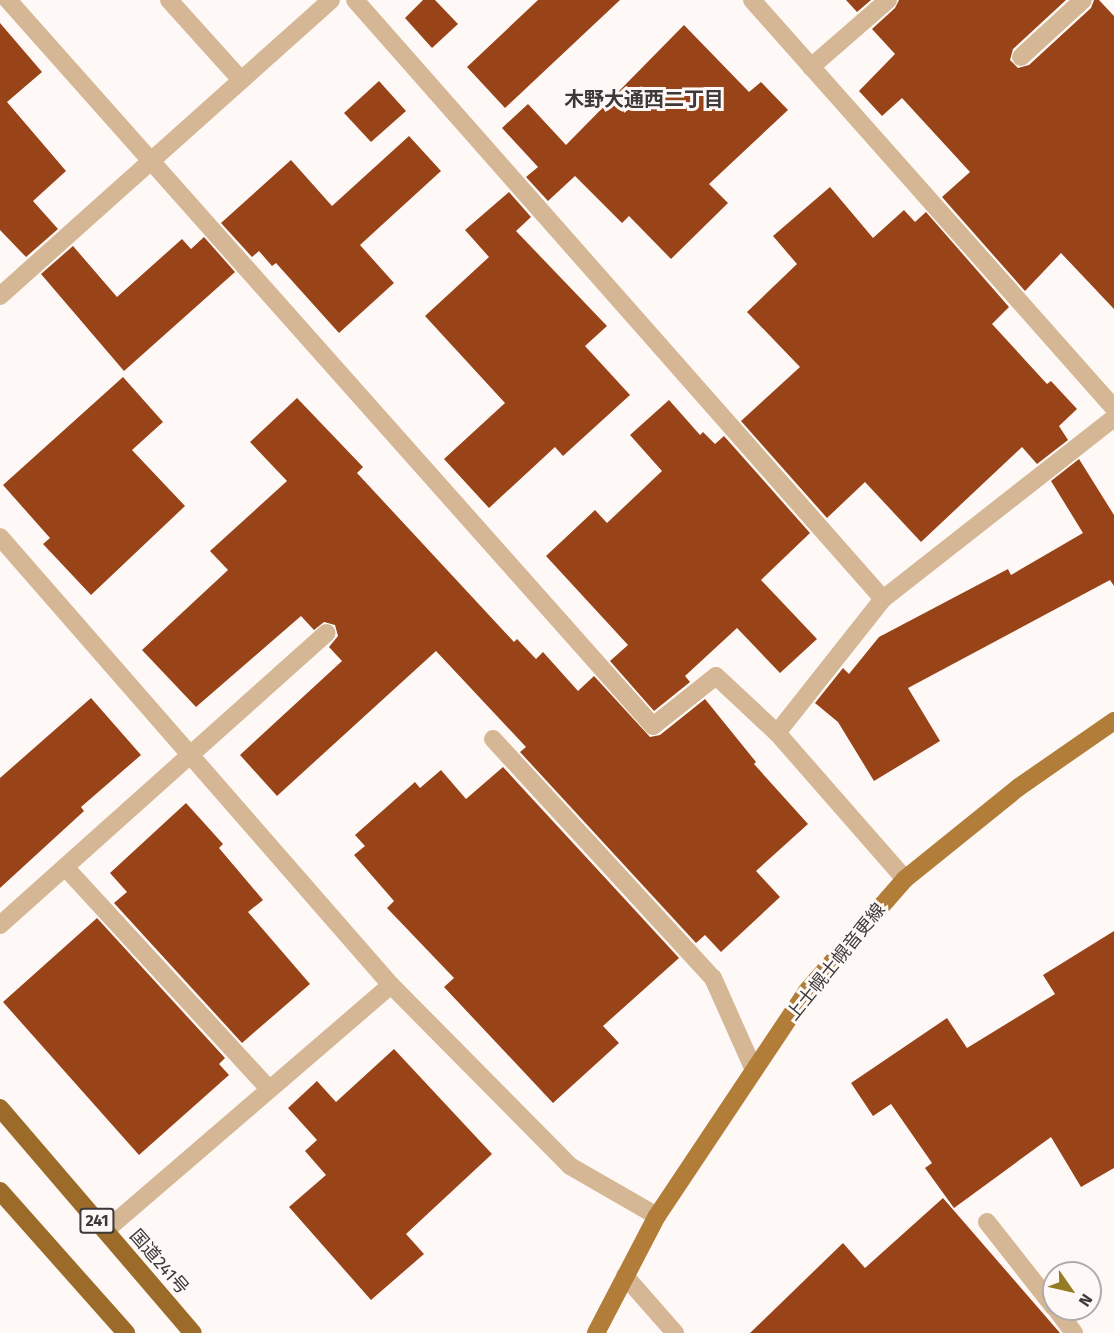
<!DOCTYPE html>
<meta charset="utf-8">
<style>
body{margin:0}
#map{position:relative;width:1114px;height:1333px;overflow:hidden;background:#fef9f7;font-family:"Fira Sans","Noto Sans JP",sans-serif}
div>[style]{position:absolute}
.building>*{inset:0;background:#994418}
.minor>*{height:18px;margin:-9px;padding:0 9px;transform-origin:9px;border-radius:9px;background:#d5b795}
.major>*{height:18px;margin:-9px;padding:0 9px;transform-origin:9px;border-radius:9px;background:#b27d38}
.highway>*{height:18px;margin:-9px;padding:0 9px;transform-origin:9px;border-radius:9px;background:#9c6b2a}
span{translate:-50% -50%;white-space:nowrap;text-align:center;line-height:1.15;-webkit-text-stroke:6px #fef9f7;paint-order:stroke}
.shield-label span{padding:2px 4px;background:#fef9f7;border:2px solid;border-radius:4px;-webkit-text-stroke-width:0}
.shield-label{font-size:16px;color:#3c3938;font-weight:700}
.street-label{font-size:18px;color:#3c3938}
.neighbourhood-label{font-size:20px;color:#3c3938;font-weight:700}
.north{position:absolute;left:1042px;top:1261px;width:60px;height:60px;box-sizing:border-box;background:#fef9f7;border:2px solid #b0acab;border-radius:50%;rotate:124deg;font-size:16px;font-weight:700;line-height:24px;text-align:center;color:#3c3938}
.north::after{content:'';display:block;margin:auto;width:21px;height:27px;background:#957b23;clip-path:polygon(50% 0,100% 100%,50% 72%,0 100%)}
</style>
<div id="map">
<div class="building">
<div style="clip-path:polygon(423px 0,435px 0,458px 24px,432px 48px,405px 18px)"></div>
<div style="clip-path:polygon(538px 0,620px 0,505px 108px,467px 67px)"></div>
<div style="clip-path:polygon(846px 0,871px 0,857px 12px)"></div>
<div style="clip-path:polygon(899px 0,1066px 0,1013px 49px,1010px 60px,1018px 68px,1029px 65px,1091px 8px,1094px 0,1099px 0,1114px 16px,1114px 309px,1061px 253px,1025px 291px,942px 197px,970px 172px,902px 98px,882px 116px,859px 91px,895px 54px,872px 29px,895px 8px)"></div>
<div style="clip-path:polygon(0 23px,42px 72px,7px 102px,66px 171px,33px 201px,58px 229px,26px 257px,0 230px)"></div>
<div style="clip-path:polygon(684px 25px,749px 92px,761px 82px,788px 110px,709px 184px,728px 203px,671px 259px,629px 216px,622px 223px,575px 176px,548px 201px,526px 177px,538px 167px,502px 128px,528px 104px,566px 145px)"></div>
<div style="clip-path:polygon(379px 81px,406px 111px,371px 142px,344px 113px)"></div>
<div style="clip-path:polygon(409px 136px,441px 171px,360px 245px,394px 283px,339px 333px,276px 263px,272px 266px,259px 251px,252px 257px,221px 223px,291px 160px,332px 206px)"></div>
<div style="clip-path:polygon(830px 187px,873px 238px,904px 210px,915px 222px,926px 212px,1009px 307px,992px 324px,1047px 384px,1051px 381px,1077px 409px,1059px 426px,1068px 440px,1037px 464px,1022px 447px,921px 542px,865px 482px,827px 518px,741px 421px,800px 367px,747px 312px,797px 264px,773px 236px)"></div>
<div style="clip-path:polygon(509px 192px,531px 217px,516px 231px,607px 326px,585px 346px,630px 395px,563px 456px,555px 447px,489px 508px,444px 459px,505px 403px,425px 316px,489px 257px,465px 230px)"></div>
<div style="clip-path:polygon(204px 237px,235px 272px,124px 371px,41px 274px,73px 246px,117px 297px,182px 239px,191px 249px)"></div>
<div style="clip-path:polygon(123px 377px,163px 422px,132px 450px,185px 506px,91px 595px,43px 544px,50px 538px,3px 485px)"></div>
<div style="clip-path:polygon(297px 398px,363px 467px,357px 473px,514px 642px,517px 639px,536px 659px,543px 652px,578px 691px,594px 676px,650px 737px,660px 735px,705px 699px,756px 762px,754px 764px,808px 824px,756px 871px,780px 897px,721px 952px,705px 935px,696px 943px,520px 752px,526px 747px,436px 651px,277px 796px,240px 755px,342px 661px,329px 647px,338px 636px,335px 625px,324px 622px,314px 630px,301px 616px,196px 707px,142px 650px,228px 570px,210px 551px,287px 481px,250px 442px)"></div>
<div style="clip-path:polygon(669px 400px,700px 435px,703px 432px,715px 444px,724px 436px,810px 533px,761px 580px,817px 639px,780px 673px,737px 628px,685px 676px,690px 682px,654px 711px,610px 661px,628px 645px,546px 556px,595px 510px,607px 523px,662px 471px,630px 435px)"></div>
<div style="clip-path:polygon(1079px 459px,1114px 515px,1114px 586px,1110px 580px,908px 688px,940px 741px,874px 781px,838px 722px,815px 703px,843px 668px,849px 674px,879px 637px,1008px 569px,1011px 575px,1083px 533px,1051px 481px)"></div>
<div style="clip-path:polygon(91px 698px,141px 755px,81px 807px,84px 811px,0 888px,0 778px)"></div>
<div style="clip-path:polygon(503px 767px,679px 958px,603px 1026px,619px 1043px,553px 1103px,444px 987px,454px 978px,387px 908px,394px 901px,354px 855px,365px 846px,355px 835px,415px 782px,420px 788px,441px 770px,466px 799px)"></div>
<div style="clip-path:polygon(186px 803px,223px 844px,219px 848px,263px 900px,248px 912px,310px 984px,242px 1043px,114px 903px,127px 892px,110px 873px)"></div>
<div style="clip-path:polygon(97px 918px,225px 1058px,219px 1064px,229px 1075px,139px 1155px,3px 1002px)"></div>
<div style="clip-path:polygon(1114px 931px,1114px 1168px,1081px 1187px,1051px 1137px,954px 1208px,925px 1168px,932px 1163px,891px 1104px,873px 1116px,851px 1083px,947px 1018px,967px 1048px,1055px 994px,1043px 975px)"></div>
<div style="clip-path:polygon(394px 1049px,492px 1154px,406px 1234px,424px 1254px,371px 1300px,289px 1207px,326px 1175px,305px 1151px,317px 1140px,288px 1108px,317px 1081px,336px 1102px)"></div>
<div style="clip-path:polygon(943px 1198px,1060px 1333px,750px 1333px,843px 1243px,865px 1268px)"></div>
</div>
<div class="minor">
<div style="left:8px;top:0;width:971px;rotate:48.38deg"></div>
<div style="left:653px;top:726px;width:80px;rotate:-38.4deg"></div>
<div style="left:716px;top:676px;width:83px;rotate:43.1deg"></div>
<div style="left:169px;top:0;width:108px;rotate:48deg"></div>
<div style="left:355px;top:0;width:798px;rotate:48.6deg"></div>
<div style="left:752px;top:0;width:545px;rotate:48.42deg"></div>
<div style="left:1021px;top:57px;width:84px;rotate:-42.6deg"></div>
<div style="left:811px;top:67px;width:102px;rotate:-41deg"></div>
<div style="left:0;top:296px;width:444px;rotate:-41.8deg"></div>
<div style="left:0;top:537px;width:595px;rotate:48.89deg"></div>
<div style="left:391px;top:985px;width:255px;rotate:45.3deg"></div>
<div style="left:570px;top:1166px;width:100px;rotate:29.9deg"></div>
<div style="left:493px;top:739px;width:325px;rotate:47.4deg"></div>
<div style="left:713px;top:978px;width:101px;rotate:66deg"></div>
<div style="left:65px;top:867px;width:301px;rotate:47.4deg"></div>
<div style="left:905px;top:879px;width:194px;rotate:-131.2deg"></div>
<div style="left:777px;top:733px;width:171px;rotate:-51.7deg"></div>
<div style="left:883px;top:599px;width:293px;rotate:-38.1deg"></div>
<div style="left:0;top:925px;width:438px;rotate:-41.8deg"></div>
<div style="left:987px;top:1222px;width:108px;rotate:51.8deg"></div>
<div style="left:105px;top:1231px;width:377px;rotate:-40.7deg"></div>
<div style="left:625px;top:1276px;width:76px;rotate:48.7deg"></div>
<div style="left:1056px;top:1309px;width:30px;rotate:53deg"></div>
</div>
<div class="major">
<div style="left:596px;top:1333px;width:132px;rotate:-62.5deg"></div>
<div style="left:657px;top:1216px;width:270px;rotate:-56.3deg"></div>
<div style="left:807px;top:991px;width:149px;rotate:-48.8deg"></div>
<div style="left:905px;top:879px;width:146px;rotate:-38.9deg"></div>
<div style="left:1019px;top:787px;width:116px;rotate:-34.8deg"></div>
</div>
<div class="highway">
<div style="left:0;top:1108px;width:296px;rotate:49.4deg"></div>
<div style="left:0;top:1191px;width:190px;rotate:48.4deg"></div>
</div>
<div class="shield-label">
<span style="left:97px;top:1221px">241</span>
</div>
<div class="street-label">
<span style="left:836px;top:962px;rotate:-51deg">上士幌士幌音更線</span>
<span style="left:159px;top:1262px;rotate:49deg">国道241号</span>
</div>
<div class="neighbourhood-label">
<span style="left:644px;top:99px">木野大通西二丁目</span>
</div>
<div class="north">N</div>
</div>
